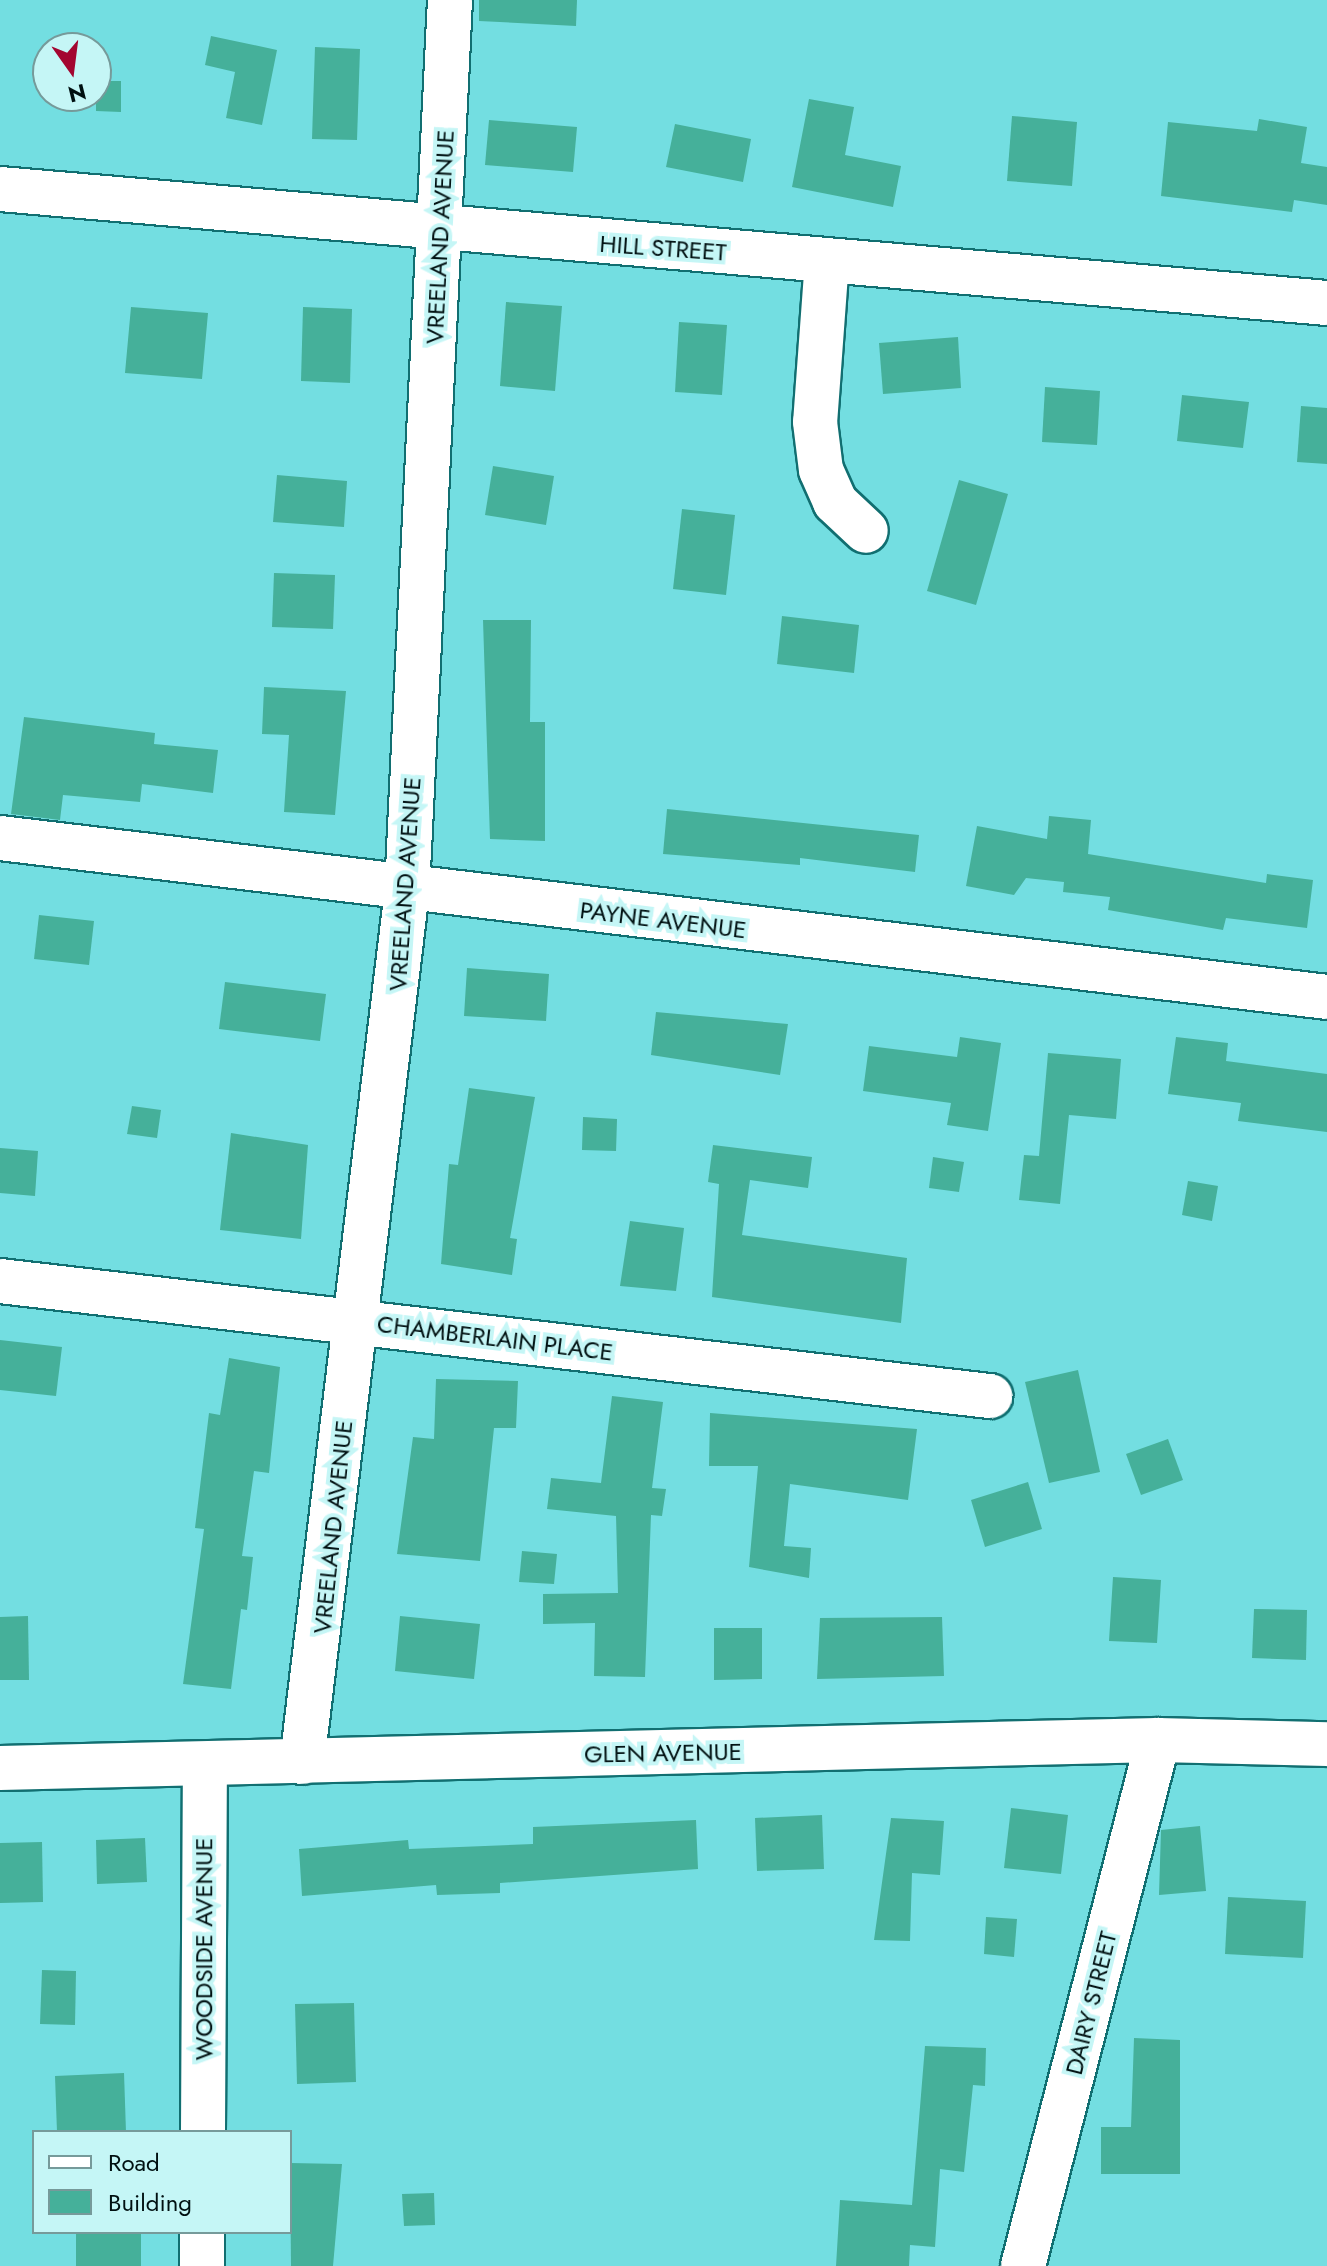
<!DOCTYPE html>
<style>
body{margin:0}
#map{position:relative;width:1327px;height:2266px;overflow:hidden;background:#73dee1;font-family:Jost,sans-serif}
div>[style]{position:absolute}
.building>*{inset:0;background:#45b09a}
.roads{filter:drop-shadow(2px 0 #116f71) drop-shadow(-2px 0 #116f71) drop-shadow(0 2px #116f71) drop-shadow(0 -2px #116f71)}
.minor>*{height:44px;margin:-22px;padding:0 22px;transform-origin:22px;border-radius:22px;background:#fff}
span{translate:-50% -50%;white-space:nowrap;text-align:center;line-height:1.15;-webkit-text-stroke:8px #c5f6f6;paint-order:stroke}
.street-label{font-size:24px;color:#001011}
.legend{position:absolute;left:32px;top:2130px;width:260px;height:104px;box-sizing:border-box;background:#c5f6f6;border:2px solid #769a9a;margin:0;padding:10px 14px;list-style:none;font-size:24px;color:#001011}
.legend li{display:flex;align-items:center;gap:16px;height:40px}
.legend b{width:40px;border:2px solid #769a9a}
.north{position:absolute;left:32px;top:32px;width:80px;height:80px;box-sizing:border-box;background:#c5f6f6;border:2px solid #769a9a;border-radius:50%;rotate:166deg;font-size:22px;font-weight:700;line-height:32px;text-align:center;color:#001011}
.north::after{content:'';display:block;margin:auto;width:28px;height:36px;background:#a30630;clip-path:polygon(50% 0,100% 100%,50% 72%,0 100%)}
</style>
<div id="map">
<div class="building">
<div style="clip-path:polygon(479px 0,577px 0,576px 26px,479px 21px)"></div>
<div style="clip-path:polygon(211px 36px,277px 50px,262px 125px,226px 118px,235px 72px,205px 65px)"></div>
<div style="clip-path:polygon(315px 47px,360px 49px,357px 140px,312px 139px)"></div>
<div style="clip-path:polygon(96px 81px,121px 81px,121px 112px,96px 111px)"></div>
<div style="clip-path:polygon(809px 99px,854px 107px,845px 155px,901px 166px,893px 207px,792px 187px)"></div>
<div style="clip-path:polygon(1012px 116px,1077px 122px,1072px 186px,1007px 181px)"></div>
<div style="clip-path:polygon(1259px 119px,1307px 127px,1301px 163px,1327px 167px,1327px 205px,1294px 200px,1292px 212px,1161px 196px,1168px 122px,1257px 131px)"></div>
<div style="clip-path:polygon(489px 120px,577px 127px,573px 172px,485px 165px)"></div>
<div style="clip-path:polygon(675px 124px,751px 139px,743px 182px,666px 167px)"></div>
<div style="clip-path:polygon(506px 302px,562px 306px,555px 391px,500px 386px)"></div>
<div style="clip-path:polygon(131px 307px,208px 313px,202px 379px,125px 373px)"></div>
<div style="clip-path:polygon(303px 307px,352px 309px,350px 383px,301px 381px)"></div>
<div style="clip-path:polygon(679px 322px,727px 325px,722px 395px,675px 392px)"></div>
<div style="clip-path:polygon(958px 337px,961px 388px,883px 394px,879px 343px)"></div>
<div style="clip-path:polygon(1045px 387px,1100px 391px,1097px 445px,1042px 442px)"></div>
<div style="clip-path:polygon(1182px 395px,1249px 402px,1243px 448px,1177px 441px)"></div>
<div style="clip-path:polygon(1301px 406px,1327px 408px,1327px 464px,1297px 462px)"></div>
<div style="clip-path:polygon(493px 466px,554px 476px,546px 525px,485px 515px)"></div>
<div style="clip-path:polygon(277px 475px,347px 481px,344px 527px,273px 522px)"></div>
<div style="clip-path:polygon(959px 480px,1008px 494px,976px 605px,927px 591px)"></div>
<div style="clip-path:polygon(682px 509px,735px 515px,726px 595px,673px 589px)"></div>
<div style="clip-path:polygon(274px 573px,335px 575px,333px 629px,272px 627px)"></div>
<div style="clip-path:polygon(782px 616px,859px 625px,854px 673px,777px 664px)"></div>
<div style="clip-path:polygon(483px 620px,531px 620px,530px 722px,545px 722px,545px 841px,490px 839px)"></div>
<div style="clip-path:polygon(264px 687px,346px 691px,335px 815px,284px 812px,289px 735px,262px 734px)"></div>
<div style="clip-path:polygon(24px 717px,155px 733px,154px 744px,218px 750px,213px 793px,142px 784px,140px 802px,63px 795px,60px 820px,11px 814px)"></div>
<div style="clip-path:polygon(667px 809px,919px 835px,915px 872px,800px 858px,800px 865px,663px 854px)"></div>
<div style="clip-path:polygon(1049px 816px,1091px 820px,1088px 854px,1266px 883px,1267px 874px,1313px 880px,1307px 928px,1226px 918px,1223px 930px,1108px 910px,1110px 897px,1063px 892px,1064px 882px,1026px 878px,1014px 895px,966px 886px,977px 826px,1047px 839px)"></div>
<div style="clip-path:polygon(39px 915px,94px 921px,89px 965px,34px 959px)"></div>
<div style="clip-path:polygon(467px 968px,549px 974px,546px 1021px,464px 1016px)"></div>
<div style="clip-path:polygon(225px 982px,326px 994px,320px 1041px,219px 1029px)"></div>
<div style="clip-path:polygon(656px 1012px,788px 1024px,780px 1075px,651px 1055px)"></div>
<div style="clip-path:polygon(960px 1037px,1001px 1043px,988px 1131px,947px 1125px,951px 1103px,863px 1091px,869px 1046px,957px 1057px)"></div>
<div style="clip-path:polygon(1176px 1037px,1228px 1043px,1226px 1061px,1327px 1074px,1327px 1132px,1238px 1121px,1241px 1103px,1168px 1094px)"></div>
<div style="clip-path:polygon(1048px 1053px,1121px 1059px,1116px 1119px,1069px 1115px,1060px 1204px,1019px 1200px,1024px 1155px,1039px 1156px)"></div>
<div style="clip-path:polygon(469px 1088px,535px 1097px,510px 1238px,517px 1239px,512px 1275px,441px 1264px,449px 1164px,458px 1165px)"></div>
<div style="clip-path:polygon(132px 1106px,161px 1110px,157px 1138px,127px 1134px)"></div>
<div style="clip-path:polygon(583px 1117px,617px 1119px,616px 1151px,582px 1150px)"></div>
<div style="clip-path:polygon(231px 1133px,308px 1145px,301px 1239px,220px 1230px)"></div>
<div style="clip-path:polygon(713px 1145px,812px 1157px,808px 1188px,750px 1180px,742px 1235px,907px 1258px,901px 1323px,712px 1297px,719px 1184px,708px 1182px)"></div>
<div style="clip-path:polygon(0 1148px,38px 1151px,35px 1196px,0 1193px)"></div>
<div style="clip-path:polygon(933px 1157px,964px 1162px,959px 1192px,929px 1188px)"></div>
<div style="clip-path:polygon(1188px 1181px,1218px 1186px,1212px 1221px,1182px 1215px)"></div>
<div style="clip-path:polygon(630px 1221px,684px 1228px,676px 1291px,620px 1286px)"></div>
<div style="clip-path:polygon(0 1340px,62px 1347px,56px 1396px,0 1390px)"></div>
<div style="clip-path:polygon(229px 1358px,280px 1367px,269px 1473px,254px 1471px,242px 1556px,253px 1557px,247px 1610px,241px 1609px,231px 1689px,183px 1684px,204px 1529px,195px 1528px,209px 1413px,220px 1415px)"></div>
<div style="clip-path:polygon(1078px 1370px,1100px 1472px,1049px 1483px,1025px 1382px)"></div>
<div style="clip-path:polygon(436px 1379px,518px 1381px,516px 1428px,494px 1428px,480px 1561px,397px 1554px,413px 1437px,434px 1439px)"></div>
<div style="clip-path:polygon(612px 1396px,663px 1402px,652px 1488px,666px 1489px,662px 1516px,651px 1515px,645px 1677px,594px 1676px,595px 1623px,543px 1624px,543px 1594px,618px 1593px,616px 1516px,547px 1509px,551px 1478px,601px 1483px)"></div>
<div style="clip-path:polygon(710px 1413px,917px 1429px,908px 1500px,790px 1484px,784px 1546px,811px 1548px,809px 1578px,749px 1567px,758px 1466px,709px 1466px)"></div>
<div style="clip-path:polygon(1168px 1439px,1183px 1480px,1141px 1495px,1126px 1454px)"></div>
<div style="clip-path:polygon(1028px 1482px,1042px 1529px,985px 1547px,971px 1500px)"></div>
<div style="clip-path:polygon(522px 1551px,557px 1554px,554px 1584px,519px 1582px)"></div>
<div style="clip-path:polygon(1113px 1577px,1161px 1580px,1157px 1643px,1109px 1641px)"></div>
<div style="clip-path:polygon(1254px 1609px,1307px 1610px,1306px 1660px,1252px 1658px)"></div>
<div style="clip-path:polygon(28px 1616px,29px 1680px,0 1680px,0 1617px)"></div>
<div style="clip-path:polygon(400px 1616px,480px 1624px,474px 1679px,395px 1671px)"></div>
<div style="clip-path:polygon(942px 1617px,944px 1676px,817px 1679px,820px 1618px)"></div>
<div style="clip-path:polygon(714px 1628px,762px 1628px,762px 1679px,714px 1680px)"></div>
<div style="clip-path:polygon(1011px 1808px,1068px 1815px,1061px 1874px,1004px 1868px)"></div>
<div style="clip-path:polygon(822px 1815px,824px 1869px,757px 1871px,755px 1818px)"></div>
<div style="clip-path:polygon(891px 1818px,944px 1821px,940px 1875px,912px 1873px,910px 1941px,874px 1940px)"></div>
<div style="clip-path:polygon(696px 1820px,698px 1869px,500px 1883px,500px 1893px,437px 1895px,436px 1885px,302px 1896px,299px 1849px,408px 1840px,409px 1849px,533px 1844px,533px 1827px)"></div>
<div style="clip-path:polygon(1200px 1826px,1206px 1891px,1159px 1895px,1161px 1830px)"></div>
<div style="clip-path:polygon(145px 1838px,147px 1882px,97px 1884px,96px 1840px)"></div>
<div style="clip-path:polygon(42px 1842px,43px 1902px,0 1903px,0 1843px)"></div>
<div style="clip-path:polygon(1228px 1897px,1306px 1901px,1303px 1958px,1225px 1954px)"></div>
<div style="clip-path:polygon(986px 1917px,1017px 1919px,1014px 1957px,984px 1954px)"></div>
<div style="clip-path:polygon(42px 1970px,76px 1971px,75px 2025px,40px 2024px)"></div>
<div style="clip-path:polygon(354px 2003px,356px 2082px,297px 2084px,295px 2004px)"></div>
<div style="clip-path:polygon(1134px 2038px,1180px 2040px,1180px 2174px,1101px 2174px,1101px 2127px,1131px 2127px)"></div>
<div style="clip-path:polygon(925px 2046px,986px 2048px,985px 2086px,973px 2085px,964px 2172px,940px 2169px,935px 2247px,910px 2245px,909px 2266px,836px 2266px,840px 2200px,912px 2205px)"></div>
<div style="clip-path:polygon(124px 2073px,126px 2132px,57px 2132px,55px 2076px)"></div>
<div style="clip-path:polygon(290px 2163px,342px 2164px,333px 2266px,291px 2266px)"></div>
<div style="clip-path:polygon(434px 2193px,435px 2225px,404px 2226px,402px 2194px)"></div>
<div style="clip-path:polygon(76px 2232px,141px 2232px,141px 2266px,76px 2266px)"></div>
</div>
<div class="roads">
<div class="minor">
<div style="left:0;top:189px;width:1332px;rotate:4.91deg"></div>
<div style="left:827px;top:260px;width:162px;rotate:94.2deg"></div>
<div style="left:815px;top:422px;width:48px;rotate:82.9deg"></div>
<div style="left:821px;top:470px;width:35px;rotate:66deg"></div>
<div style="left:835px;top:502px;width:42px;rotate:43.1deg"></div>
<div style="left:0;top:838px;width:1336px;rotate:6.83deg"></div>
<div style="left:0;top:1281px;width:997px;rotate:6.63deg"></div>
<div style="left:302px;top:1762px;width:877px;rotate:-83.13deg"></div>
<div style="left:407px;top:891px;width:892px;rotate:-87.24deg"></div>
<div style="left:0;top:1768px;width:1158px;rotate:-1.39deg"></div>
<div style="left:1158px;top:1740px;width:169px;rotate:1.4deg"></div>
<div style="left:203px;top:2132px;width:365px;rotate:-89.7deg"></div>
<div style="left:202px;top:2266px;width:34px;rotate:-90deg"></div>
<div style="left:1023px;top:2266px;width:543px;rotate:-75.61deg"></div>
</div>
</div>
<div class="street-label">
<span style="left:440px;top:237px;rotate:-87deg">VREELAND AVENUE</span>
<span style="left:663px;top:248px;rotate:4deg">HILL STREET</span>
<span style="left:405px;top:884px;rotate:-86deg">VREELAND AVENUE</span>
<span style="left:663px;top:920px;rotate:7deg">PAYNE AVENUE</span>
<span style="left:495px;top:1338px;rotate:7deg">CHAMBERLAIN PLACE</span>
<span style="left:333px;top:1527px;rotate:-84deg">VREELAND AVENUE</span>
<span style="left:663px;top:1753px;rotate:-1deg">GLEN AVENUE</span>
<span style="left:204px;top:1949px;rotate:-90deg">WOODSIDE AVENUE</span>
<span style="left:1091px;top:2003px;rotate:-76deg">DAIRY STREET</span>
</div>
<ul class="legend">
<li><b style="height:10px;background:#fff"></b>Road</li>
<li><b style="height:22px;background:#45b09a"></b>Building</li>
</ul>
<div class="north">N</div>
</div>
